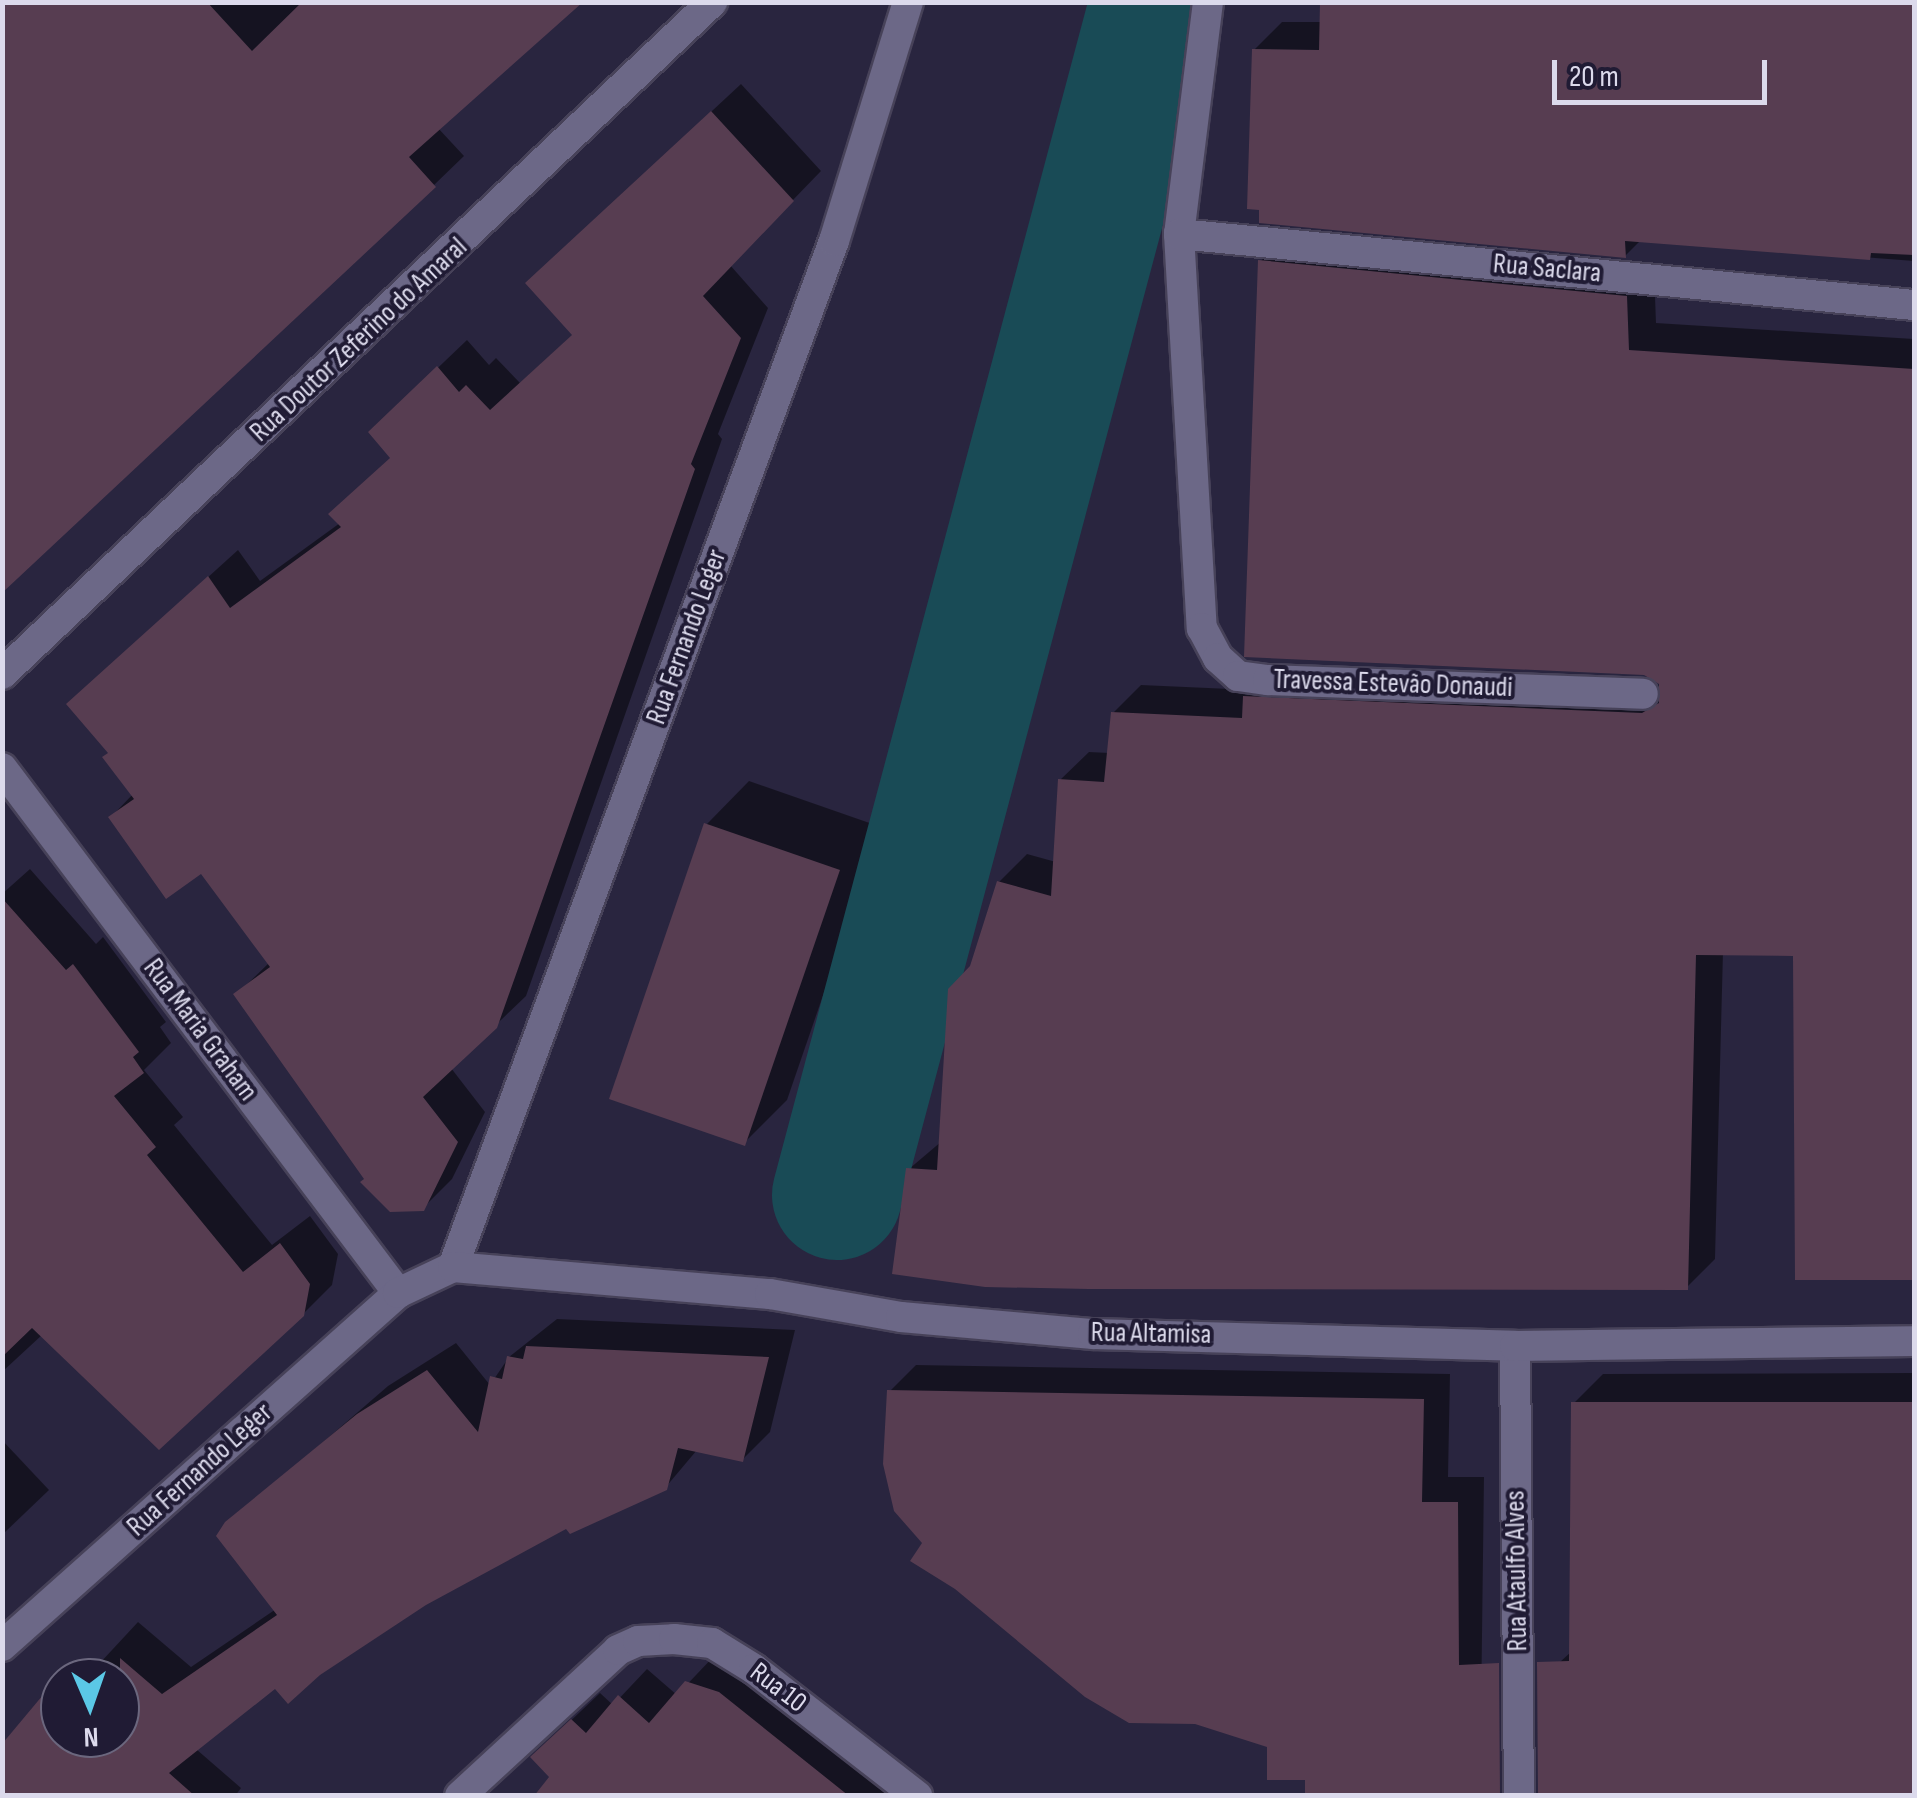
<!DOCTYPE html>
<meta charset="utf-8">
<style>
body{margin:0}
#map{position:relative;width:1917px;height:1798px;overflow:hidden;background:#29253f;font-family:"Sofia Sans Condensed",sans-serif}
div>[style]{position:absolute}
.shadow>*{inset:0;background:#0007}
.river>*{height:130px;margin:-65px;padding:0 65px;transform-origin:65px;border-radius:65px;background:#194b56}
.building>*{inset:0;background:#573d51}
.roads{filter:drop-shadow(2px 0 #474259) drop-shadow(-2px 0 #474259) drop-shadow(0 2px #474259) drop-shadow(0 -2px #474259)}
.minor>*{height:30px;margin:-15px;padding:0 15px;transform-origin:15px;border-radius:15px;background:#6c6887}
span{translate:-50% -50%;white-space:nowrap;text-align:center;line-height:1.15;-webkit-text-stroke:8px #201b34;paint-order:stroke}
.street-label{font-size:28px;color:#dcdaec}
.frame{position:absolute;inset:0;border:5px solid #dcdaec;pointer-events:none}
.north{position:absolute;left:40px;top:1658px;width:100px;height:100px;box-sizing:border-box;background:#201b34;border:2px solid #6b677e;border-radius:50%;rotate:178deg;font-size:28px;font-weight:700;line-height:40px;text-align:center;color:#dcdaec}
.north::after{content:'';display:block;margin:auto;width:35px;height:45px;background:#5bc8e6;clip-path:polygon(50% 0,100% 100%,50% 72%,0 100%)}
.scale{position:absolute;left:1552px;top:60px;width:215px;height:45px;box-sizing:border-box;border:5px solid #dcdaec;border-top:0;padding-left:12px;font-size:30px;line-height:35px;white-space:nowrap;color:#dcdaec;-webkit-text-stroke:8px #201b34;paint-order:stroke}
</style>
<div id="map">
<div class="shadow">
<div style="clip-path:polygon(2px 2px,578px 2px,438px 128px,464px 156px,434px 185px)"></div>
<div style="clip-path:polygon(1322px 2px,1914px 2px,1914px 261px,1641px 240px,1625px 256px,1254px 50px,1282px 22px,1322px 22px)"></div>
<div style="clip-path:polygon(741px 84px,821px 171px,730px 265px,768px 308px,718px 434px,722px 439px,526px 996px,451px 1068px,485px 1112px,452px 1179px,423px 1208px,237px 994px,270px 962px,201px 870px,111px 817px,133px 794px,111px 752px,99px 676px,238px 550px,260px 581px,340px 523px,392px 456px,400px 404px,467px 340px,489px 365px,496px 358px,520px 383px,575px 333px,557px 255px)"></div>
<div style="clip-path:polygon(1288px 233px,1654px 269px,1656px 323px,1914px 339px,1914px 1278px,1797px 1277px,1795px 953px,1723px 952px,1715px 1259px,1687px 1287px,909px 1169px,942px 1141px,972px 967px,999px 882px,1027px 854px,1056px 862px,1060px 780px,1089px 752px,1110px 753px,1113px 713px,1141px 685px,1253px 690px,1274px 668px,1665px 685px,1260px 262px)"></div>
<div style="clip-path:polygon(749px 781px,881px 827px,787px 1100px,744px 1143px,706px 825px)"></div>
<div style="clip-path:polygon(30px 869px,96px 944px,103px 937px,166px 1022px,160px 1027px,171px 1043px,144px 1070px,183px 1117px,174px 1125px,272px 1245px,310px 1216px,338px 1254px,332px 1285px,302px 1315px,42px 1335px,2px 1372px,2px 894px)"></div>
<div style="clip-path:polygon(557px 1319px,795px 1330px,770px 1432px,742px 1460px,697px 1450px,665px 1488px,567px 1526px,275px 1686px,196px 1749px,241px 1788px,235px 1796px,2px 1796px,60px 1708px,60px 1738px,120px 1738px,120px 1678px,86px 1678px,138px 1622px,191px 1667px,276px 1609px,247px 1508px,388px 1386px,456px 1343px,490px 1385px,509px 1357px)"></div>
<div style="clip-path:polygon(916px 1365px,1450px 1374px,1448px 1477px,1484px 1477px,1480px 1796px,1307px 1778px,1270px 1746px,925px 1542px,889px 1392px)"></div>
<div style="clip-path:polygon(1914px 1373px,1914px 1796px,1562px 1796px,1560px 1662px,1572px 1651px,1573px 1404px,1603px 1374px)"></div>
<div style="clip-path:polygon(2px 1440px,49px 1490px,2px 1535px)"></div>
<div style="clip-path:polygon(715px 1655px,910px 1796px,540px 1796px,554px 1779px,561px 1730px,600px 1693px,613px 1705px,647px 1669px,677px 1695px)"></div>
</div>
<div class="river">
<div style="left:837px;top:1195px;width:1235px;rotate:-75.07deg"></div>
</div>
<div class="building">
<div style="clip-path:polygon(2px 2px,207px 2px,252px 51px,302px 2px,583px 2px,409px 157px,436px 187px,2px 593px)"></div>
<div style="clip-path:polygon(1320px 2px,1914px 2px,1914px 255px,1871px 253px,1870px 260px,1625px 241px,1626px 258px,1259px 223px,1259px 210px,1247px 209px,1252px 49px,1319px 50px)"></div>
<div style="clip-path:polygon(711px 111px,794px 201px,703px 296px,741px 338px,691px 464px,695px 469px,497px 1028px,423px 1097px,458px 1142px,424px 1211px,390px 1212px,360px 1182px,364px 1179px,233px 994px,270px 967px,201px 874px,166px 899px,108px 817px,134px 799px,102px 757px,108px 753px,66px 704px,208px 576px,230px 608px,341px 527px,328px 514px,390px 458px,368px 432px,437px 366px,459px 392px,466px 385px,490px 410px,572px 335px,525px 283px)"></div>
<div style="clip-path:polygon(1258px 260px,1627px 296px,1629px 350px,1914px 369px,1914px 1280px,1795px 1280px,1793px 956px,1696px 955px,1688px 1290px,1089px 1289px,985px 1287px,892px 1274px,906px 1168px,937px 1170px,948px 989px,970px 966px,997px 881px,1051px 896px,1058px 779px,1104px 782px,1111px 712px,1242px 718px,1243px 696px,1642px 713px,1659px 703px,1659px 684px,1644px 675px,1244px 657px)"></div>
<div style="clip-path:polygon(704px 823px,840px 870px,745px 1146px,609px 1099px)"></div>
<div style="clip-path:polygon(2px 898px,66px 970px,73px 964px,139px 1052px,133px 1057px,144px 1073px,114px 1096px,156px 1147px,147px 1155px,243px 1272px,280px 1243px,310px 1284px,304px 1316px,159px 1450px,32px 1328px,2px 1357px)"></div>
<div style="clip-path:polygon(526px 1346px,769px 1357px,743px 1462px,678px 1448px,667px 1490px,570px 1534px,566px 1529px,426px 1605px,320px 1675px,288px 1704px,275px 1689px,169px 1773px,195px 1796px,2px 1796px,2px 1744px,58px 1677px,60px 1738px,120px 1738px,120px 1658px,162px 1694px,277px 1615px,216px 1536px,225px 1522px,357px 1414px,427px 1370px,478px 1432px,490px 1376px,502px 1379px,507px 1356px,523px 1359px)"></div>
<div style="clip-path:polygon(887px 1390px,1424px 1399px,1422px 1502px,1458px 1502px,1459px 1665px,1499px 1663px,1500px 1796px,1305px 1796px,1305px 1780px,1267px 1780px,1267px 1747px,1195px 1724px,1129px 1723px,1085px 1697px,955px 1589px,910px 1561px,922px 1543px,894px 1511px,883px 1464px)"></div>
<div style="clip-path:polygon(1571px 1402px,1914px 1402px,1914px 1796px,1538px 1796px,1537px 1662px,1569px 1661px)"></div>
<div style="clip-path:polygon(685px 1681px,719px 1692px,849px 1796px,534px 1796px,549px 1777px,530px 1757px,571px 1719px,586px 1733px,618px 1695px,649px 1723px)"></div>
</div>
<div class="roads">
<div class="minor">
<div style="left:1208px;top:2px;width:234px;rotate:97.1deg"></div>
<div style="left:1179px;top:234px;width:395px;rotate:86.7deg"></div>
<div style="left:1202px;top:628px;width:34px;rotate:62deg"></div>
<div style="left:1218px;top:658px;width:27px;rotate:42deg"></div>
<div style="left:1238px;top:676px;width:30px;rotate:8deg"></div>
<div style="left:1268px;top:680px;width:375px;rotate:2.1deg"></div>
<div style="left:1179px;top:234px;width:738px;rotate:5.52deg"></div>
<div style="left:2px;top:674px;width:978px;rotate:-43.42deg"></div>
<div style="left:2px;top:768px;width:658px;rotate:52.97deg"></div>
<div style="left:453px;top:1267px;width:1094px;rotate:-69.63deg"></div>
<div style="left:834px;top:241px;width:250px;rotate:-72.8deg"></div>
<div style="left:1515px;top:1346px;width:450px;rotate:89.5deg"></div>
<div style="left:2px;top:1646px;width:530px;rotate:-41.71deg"></div>
<div style="left:398px;top:1293px;width:61px;rotate:-25.3deg"></div>
<div style="left:453px;top:1267px;width:318px;rotate:4.9deg"></div>
<div style="left:770px;top:1294px;width:133px;rotate:10deg"></div>
<div style="left:901px;top:1317px;width:193px;rotate:5.1deg"></div>
<div style="left:1093px;top:1334px;width:422px;rotate:1.6deg"></div>
<div style="left:1515px;top:1346px;width:399px;rotate:-0.7deg"></div>
<div style="left:460px;top:1796px;width:215px;rotate:-42.7deg"></div>
<div style="left:618px;top:1650px;width:22px;rotate:-24deg"></div>
<div style="left:638px;top:1641px;width:36px;rotate:-3deg"></div>
<div style="left:674px;top:1639px;width:38px;rotate:6deg"></div>
<div style="left:712px;top:1643px;width:49px;rotate:31.8deg"></div>
<div style="left:754px;top:1669px;width:207px;rotate:37.9deg"></div>
</div>
</div>
<div class="street-label">
<span style="left:1547px;top:269px;rotate:5deg">Rua Saclara</span>
<span style="left:359px;top:340px;rotate:-43deg">Rua Doutor Zeferino do Amaral</span>
<span style="left:687px;top:637px;rotate:-70deg">Rua Fernando Leger</span>
<span style="left:1393px;top:684px;rotate:2deg">Travessa Estevão Donaudi</span>
<span style="left:200px;top:1030px;rotate:53deg">Rua Maria Graham</span>
<span style="left:1151px;top:1334px;rotate:1deg">Rua Altamisa</span>
<span style="left:200px;top:1470px;rotate:-42deg">Rua Fernando Leger</span>
<span style="left:1517px;top:1571px;rotate:-91deg">Rua Ataulfo Alves</span>
<span style="left:778px;top:1688px;rotate:37deg">Rua 10</span>
</div>
<div class="frame"></div>
<div class="north">N</div>
<div class="scale">20 m</div>
</div>
